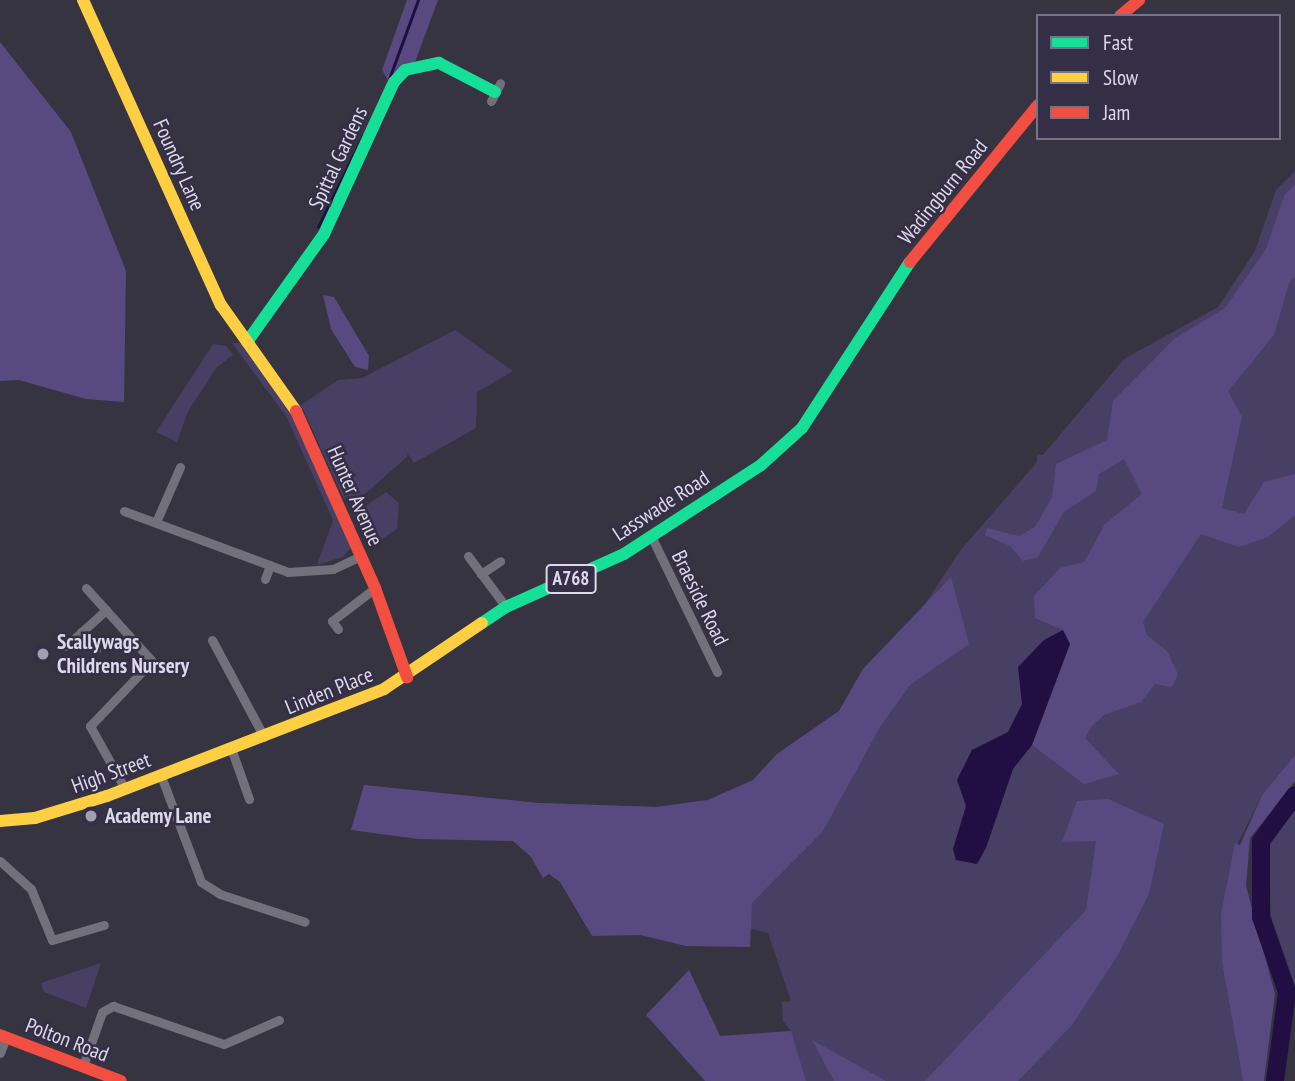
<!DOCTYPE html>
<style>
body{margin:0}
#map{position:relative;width:1295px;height:1081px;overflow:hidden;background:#373441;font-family:"PT Sans Narrow",sans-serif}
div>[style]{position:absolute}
.green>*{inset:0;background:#473f64}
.forest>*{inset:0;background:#584a81}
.water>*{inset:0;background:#210f43}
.stream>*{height:2.5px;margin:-1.25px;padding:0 1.25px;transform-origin:1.25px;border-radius:1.25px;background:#210f43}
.river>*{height:18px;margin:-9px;padding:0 9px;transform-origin:9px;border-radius:9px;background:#210f43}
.street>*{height:9px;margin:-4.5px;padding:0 4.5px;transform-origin:4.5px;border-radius:4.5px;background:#72707b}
.fast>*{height:12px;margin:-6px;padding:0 6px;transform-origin:6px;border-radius:6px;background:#16e098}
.slow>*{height:12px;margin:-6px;padding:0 6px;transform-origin:6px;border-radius:6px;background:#ffcf43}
.jam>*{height:12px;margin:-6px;padding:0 6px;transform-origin:6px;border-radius:6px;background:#f24e42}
.dots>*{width:19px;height:19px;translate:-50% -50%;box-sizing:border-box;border:4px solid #342f46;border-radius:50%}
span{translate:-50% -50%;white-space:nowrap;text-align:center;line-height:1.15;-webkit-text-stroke:5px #342f46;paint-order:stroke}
.shield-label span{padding:2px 5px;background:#342f46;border:2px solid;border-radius:5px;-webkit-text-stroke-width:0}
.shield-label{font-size:19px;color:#dcd9e8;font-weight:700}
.street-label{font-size:21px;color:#dcd9e8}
.poi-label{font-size:21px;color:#dcd9e8;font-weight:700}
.left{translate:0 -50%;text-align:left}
.legend{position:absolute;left:1036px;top:14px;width:245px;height:126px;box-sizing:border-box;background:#342f46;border:2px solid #777387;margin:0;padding:9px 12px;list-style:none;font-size:21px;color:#dcd9e8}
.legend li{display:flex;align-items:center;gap:14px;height:35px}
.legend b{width:35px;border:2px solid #777387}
</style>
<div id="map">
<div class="green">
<div style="clip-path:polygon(1295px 171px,1295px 755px,1262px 795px,1237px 845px,1222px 963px,1243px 1081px,705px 1081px,791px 1031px,783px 1021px,782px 1002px,791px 1001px,768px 933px,751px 929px,539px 803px,656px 807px,708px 800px,753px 780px,777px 754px,839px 711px,863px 669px,919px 613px,960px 551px,1037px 462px,1037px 454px,1043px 455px,1124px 359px,1218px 307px,1255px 251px,1276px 190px)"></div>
<div style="clip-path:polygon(455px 330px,513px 371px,477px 392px,476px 428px,414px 463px,405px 450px,408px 456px,366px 493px,354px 501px,344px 499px,301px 405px,338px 380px,362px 378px)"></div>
<div style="clip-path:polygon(232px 343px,240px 343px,293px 414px,351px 547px,343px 557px,317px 565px,333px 520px,286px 416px)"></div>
<div style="clip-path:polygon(213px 344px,226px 346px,233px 355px,217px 367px,188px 411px,177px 442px,156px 432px)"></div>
<div style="clip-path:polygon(386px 492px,399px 503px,397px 529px,369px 548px,354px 514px)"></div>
<div style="clip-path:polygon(1295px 808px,1295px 985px,1271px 917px,1269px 844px)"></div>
<div style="clip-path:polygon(101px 963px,86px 1008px,44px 992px,41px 983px)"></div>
</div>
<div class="forest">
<div style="clip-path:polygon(407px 0,438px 0,412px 70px,389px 82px,382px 70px)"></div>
<div style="clip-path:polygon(0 42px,71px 132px,126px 271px,124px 402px,86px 399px,19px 380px,0 381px)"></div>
<div style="clip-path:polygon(1295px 184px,1295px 277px,1289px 283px,1274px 335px,1228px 391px,1242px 417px,1222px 508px,1244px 514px,1264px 482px,1295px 474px,1295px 515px,1268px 537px,1239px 547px,1201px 534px,1143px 622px,1147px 635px,1167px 651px,1178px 674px,1172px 687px,1155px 684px,1141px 702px,1104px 715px,1092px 726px,1085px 738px,1119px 774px,1084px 784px,1032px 745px,1070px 644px,1063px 630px,1035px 618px,1034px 596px,1060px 568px,1084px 562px,1105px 524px,1142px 494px,1124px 459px,1099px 474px,1096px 491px,1064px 512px,1038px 557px,1023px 561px,1010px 546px,985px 535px,987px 528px,1019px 536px,1035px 527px,1052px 497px,1056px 464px,1107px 440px,1113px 401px,1175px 338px,1225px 308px,1266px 249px,1284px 196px)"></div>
<div style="clip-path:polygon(323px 295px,334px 297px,369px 356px,368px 370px,355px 367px,331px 329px)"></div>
<div style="clip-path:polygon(951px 577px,969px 644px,910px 685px,880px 727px,823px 831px,752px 903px,750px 947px,686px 946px,640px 935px,592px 936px,560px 882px,549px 874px,543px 878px,531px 857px,513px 841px,418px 839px,351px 830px,364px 785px,539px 803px,656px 807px,708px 800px,753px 780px,777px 754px,839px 711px,863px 669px)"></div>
<div style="clip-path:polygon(1295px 755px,1295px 781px,1250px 838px,1246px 886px,1275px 994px,1264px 1081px,1243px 1081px,1222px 963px,1221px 914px,1235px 843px,1240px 845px,1262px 795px)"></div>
<div style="clip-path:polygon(1108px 799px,1164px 824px,1149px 894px,1118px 955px,1072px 1025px,1018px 1081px,925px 1081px,1086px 910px,1096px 841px,1062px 842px,1077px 801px)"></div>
<div style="clip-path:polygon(689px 970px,720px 1036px,791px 1031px,806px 1081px,705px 1081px,646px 1015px)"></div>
<div style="clip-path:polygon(812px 1040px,886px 1081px,834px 1081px)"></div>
</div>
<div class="water">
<div style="clip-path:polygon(1063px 630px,1070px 644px,1032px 745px,1013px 769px,986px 848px,977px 864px,956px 860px,953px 849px,966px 806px,957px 780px,972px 750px,1008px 732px,1022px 704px,1018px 667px,1044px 640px)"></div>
</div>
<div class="stream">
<div style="left:388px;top:82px;width:87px;rotate:-69.9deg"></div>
<div style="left:318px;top:227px;width:102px;rotate:-63.9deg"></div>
</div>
<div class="river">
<div style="left:1275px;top:1081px;width:90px;rotate:-82.3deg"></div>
<div style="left:1287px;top:992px;width:79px;rotate:-109.1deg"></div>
<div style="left:1261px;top:917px;width:76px;rotate:-90deg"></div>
<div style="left:1261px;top:841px;width:57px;rotate:-53.5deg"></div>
</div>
<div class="street">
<div style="left:491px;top:101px;width:20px;rotate:-63deg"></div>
<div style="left:124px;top:511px;width:175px;rotate:20.4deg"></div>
<div style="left:288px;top:572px;width:45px;rotate:-3.8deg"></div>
<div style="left:333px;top:569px;width:31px;rotate:-25deg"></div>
<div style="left:156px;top:522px;width:60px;rotate:-66.4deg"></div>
<div style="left:652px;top:538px;width:149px;rotate:64.1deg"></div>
<div style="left:468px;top:556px;width:64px;rotate:53.3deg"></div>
<div style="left:481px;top:574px;width:23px;rotate:-34deg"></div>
<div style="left:265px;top:579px;width:15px;rotate:-70deg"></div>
<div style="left:86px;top:588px;width:98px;rotate:47.9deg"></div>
<div style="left:152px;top:661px;width:90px;rotate:133.6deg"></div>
<div style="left:90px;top:726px;width:72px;rotate:60.9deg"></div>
<div style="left:338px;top:629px;width:10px;rotate:-127deg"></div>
<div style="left:332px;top:621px;width:54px;rotate:-37.5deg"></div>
<div style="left:81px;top:632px;width:23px;rotate:49deg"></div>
<div style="left:212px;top:640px;width:110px;rotate:61.8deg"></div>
<div style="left:66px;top:646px;width:54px;rotate:-42deg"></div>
<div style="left:232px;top:751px;width:51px;rotate:70.5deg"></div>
<div style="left:161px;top:776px;width:113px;rotate:69.3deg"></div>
<div style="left:201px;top:882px;width:22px;rotate:32deg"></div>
<div style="left:220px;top:894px;width:89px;rotate:18.2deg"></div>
<div style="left:0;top:861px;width:42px;rotate:42.1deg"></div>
<div style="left:31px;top:889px;width:55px;rotate:67.6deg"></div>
<div style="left:52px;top:940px;width:54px;rotate:-16.1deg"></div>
<div style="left:0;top:1053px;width:17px;rotate:-69deg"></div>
<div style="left:83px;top:1066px;width:57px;rotate:-70.6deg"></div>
<div style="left:102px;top:1012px;width:13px;rotate:-29deg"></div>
<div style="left:113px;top:1006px;width:117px;rotate:18.9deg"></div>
<div style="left:224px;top:1044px;width:60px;rotate:-23.6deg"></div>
</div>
<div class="fast">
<div style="left:247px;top:342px;width:133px;rotate:-54.5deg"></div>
<div style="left:324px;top:234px;width:167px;rotate:-65.3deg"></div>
<div style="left:394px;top:82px;width:16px;rotate:-47deg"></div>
<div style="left:405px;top:70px;width:35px;rotate:-12deg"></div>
<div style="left:439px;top:63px;width:63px;rotate:27.4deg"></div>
<div style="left:482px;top:623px;width:29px;rotate:-34deg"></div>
<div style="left:506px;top:607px;width:129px;rotate:-24.2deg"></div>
<div style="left:624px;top:554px;width:163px;rotate:-33deg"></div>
<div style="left:761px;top:465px;width:55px;rotate:-42.1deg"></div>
<div style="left:802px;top:428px;width:198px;rotate:-57deg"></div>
</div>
<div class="slow">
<div style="left:83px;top:0;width:335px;rotate:65.7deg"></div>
<div style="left:221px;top:305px;width:130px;rotate:54.7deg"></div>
<div style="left:0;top:821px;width:35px;rotate:-5deg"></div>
<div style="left:35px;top:818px;width:75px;rotate:-17deg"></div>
<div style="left:107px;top:796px;width:297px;rotate:-21.1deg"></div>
<div style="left:384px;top:689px;width:118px;rotate:-34deg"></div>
</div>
<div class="jam">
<div style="left:1120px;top:16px;width:25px;rotate:-40deg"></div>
<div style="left:910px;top:262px;width:203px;rotate:-50.8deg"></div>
<div style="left:296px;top:411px;width:194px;rotate:65.9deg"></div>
<div style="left:375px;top:588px;width:95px;rotate:70.2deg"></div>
<div style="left:0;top:1035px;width:129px;rotate:20.8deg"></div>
</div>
<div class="dots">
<div style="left:43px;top:654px;background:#a29fae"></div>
<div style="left:91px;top:816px;background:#a29fae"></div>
</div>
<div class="shield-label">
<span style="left:571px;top:579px">A768</span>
</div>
<div class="street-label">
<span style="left:338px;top:158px;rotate:-65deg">Spittal Gardens</span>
<span style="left:179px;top:165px;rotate:66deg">Foundry Lane</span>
<span style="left:943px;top:192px;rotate:-51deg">Wadingburn Road</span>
<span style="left:355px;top:496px;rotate:66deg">Hunter Avenue</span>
<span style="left:661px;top:506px;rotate:-33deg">Lasswade Road</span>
<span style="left:700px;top:598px;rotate:64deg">Braeside Road</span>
<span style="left:329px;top:691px;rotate:-22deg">Linden Place</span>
<span style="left:111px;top:773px;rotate:-20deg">High Street</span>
<span style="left:67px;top:1040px;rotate:21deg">Polton Road</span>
</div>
<div class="poi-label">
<span class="left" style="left:57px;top:654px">Scallywags<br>Childrens Nursery</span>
<span class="left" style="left:105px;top:816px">Academy Lane</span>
</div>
<ul class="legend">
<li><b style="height:9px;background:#16e098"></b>Fast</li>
<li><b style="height:9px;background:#ffcf43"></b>Slow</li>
<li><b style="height:9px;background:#f24e42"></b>Jam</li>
</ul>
</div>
